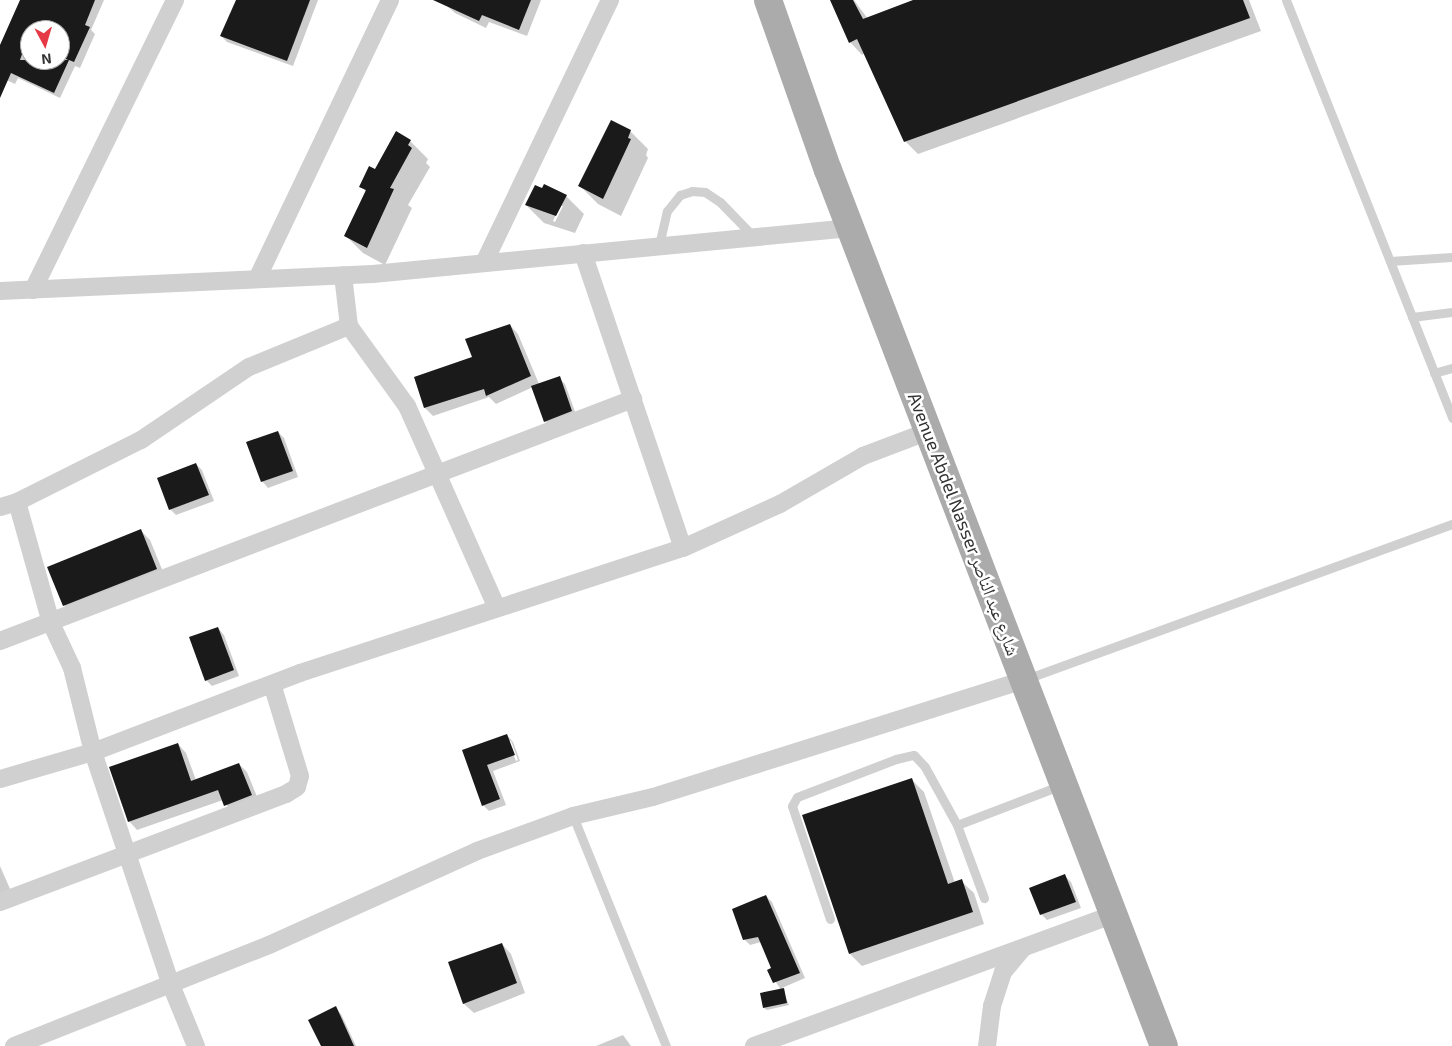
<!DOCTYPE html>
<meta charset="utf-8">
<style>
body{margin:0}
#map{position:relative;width:1452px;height:1046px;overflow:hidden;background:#fff;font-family:"Exo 2","Noto Naskh Arabic",sans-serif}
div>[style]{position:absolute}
.shadow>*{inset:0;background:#0003}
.building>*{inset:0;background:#1a1a1a}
.lane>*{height:9px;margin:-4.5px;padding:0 4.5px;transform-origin:4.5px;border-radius:4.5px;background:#d0d0d0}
.street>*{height:18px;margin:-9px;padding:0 9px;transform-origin:9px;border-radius:9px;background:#d0d0d0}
.primary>*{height:28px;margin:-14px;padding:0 14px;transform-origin:14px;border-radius:14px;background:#ababab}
span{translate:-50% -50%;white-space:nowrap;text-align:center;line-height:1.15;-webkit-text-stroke:5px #fff;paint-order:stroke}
.street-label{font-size:18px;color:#333}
.north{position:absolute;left:20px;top:20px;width:50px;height:50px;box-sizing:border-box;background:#fff;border:1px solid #adadad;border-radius:50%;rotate:174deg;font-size:14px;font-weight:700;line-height:20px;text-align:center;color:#333}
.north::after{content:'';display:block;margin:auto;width:18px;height:22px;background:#e63946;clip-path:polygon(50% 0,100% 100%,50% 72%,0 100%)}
</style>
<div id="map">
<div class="shadow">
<div style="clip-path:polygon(evenodd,21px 0,104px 0,91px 30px,95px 34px,80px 68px,75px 66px,60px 98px,18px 78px,15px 84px,0 77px,0 45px,21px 0,30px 30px,60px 30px,60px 60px,30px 60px,30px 30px)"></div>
<div style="clip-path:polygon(237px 0,318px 0,293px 66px,227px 42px,221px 36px)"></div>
<div style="clip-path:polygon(450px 0,541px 0,527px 36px,489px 22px,486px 28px,455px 13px,447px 6px)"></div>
<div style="clip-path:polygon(838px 0,854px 0,868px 19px,916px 0,1249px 0,1261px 31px,918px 154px,905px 141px,865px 53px,862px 55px,850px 42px)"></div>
<div style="clip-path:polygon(611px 122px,631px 132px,648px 149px,646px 155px,648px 158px,621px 216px,598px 204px,580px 186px)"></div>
<div style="clip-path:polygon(410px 141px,428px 159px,426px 163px,430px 167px,408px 205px,412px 208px,385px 265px,363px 253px,345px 235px,366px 192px,361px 186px)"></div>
<div style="clip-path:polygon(evenodd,566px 196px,584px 214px,575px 233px,544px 223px,526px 205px,566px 196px,560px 206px,563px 206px,555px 222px,553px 221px,560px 206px)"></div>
<div style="clip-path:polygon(510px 325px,518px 334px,539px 384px,559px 378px,565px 384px,577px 417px,551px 427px,545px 421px,533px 387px,496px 404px,489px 397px,433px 416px,425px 408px,415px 378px,473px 358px)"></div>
<div style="clip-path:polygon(278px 432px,284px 438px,298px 477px,268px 488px,262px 481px)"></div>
<div style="clip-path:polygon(196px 464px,202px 470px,214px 501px,176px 515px,170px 509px)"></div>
<div style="clip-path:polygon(141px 531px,150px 540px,166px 579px,73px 614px,64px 605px)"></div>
<div style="clip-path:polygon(218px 628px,224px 635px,239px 676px,212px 686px,206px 680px)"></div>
<div style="clip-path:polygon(evenodd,507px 735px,513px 742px,520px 761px,493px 771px,506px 805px,489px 811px,483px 805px,463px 751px,507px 735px,508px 741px,511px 741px,518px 760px,516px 761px,508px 741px)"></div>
<div style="clip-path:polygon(178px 744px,186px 753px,196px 780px,239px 764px,247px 772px,260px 804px,233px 814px,223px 800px,137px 830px,129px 821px)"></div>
<div style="clip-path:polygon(911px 779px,924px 792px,955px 883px,961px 881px,974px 893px,984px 924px,862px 966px,850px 954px)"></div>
<div style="clip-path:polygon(0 866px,14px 898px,0 905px)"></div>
<div style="clip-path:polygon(1065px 876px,1071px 882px,1081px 908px,1047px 920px,1041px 914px)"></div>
<div style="clip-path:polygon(766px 896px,772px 902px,805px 978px,782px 988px,789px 1005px,767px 1010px,764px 1008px,781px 990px,768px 970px,772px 969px,761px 942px,750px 945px,744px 939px)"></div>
<div style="clip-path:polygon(502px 944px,511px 954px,525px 993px,474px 1013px,464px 1004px,450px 963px)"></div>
<div style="clip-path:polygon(335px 1008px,341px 1014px,356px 1046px,322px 1046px)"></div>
<div style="clip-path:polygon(623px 1035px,631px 1046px,596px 1046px)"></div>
</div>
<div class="building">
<div style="clip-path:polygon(evenodd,20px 0,95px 0,85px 25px,90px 27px,74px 62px,69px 60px,54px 93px,11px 73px,0 98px,0 45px,20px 0,30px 30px,60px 30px,60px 56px,68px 60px,20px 60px,30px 30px)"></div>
<div style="clip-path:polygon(236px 0,310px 0,287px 61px,220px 36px)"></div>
<div style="clip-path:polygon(433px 0,531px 0,519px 30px,482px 15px,479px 21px)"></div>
<div style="clip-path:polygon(830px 0,853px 0,863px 19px,913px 0,1243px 0,1250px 18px,904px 142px,857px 39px,849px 43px)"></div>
<div style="clip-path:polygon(611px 120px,631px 130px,628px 138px,631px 139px,603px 199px,578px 186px)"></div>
<div style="clip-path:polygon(396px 131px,411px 140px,408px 145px,412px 148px,390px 188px,394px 189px,367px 248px,344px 236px,366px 190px,359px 187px,369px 166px,375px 169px)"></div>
<div style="clip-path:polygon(544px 184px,567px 195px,556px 216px,525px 205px,535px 185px,542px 188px)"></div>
<div style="clip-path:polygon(510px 324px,531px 376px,486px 396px,484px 389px,424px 408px,414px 377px,472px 357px,465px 339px)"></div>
<div style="clip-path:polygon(560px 376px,572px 411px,544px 422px,531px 386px)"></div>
<div style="clip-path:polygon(278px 431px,293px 471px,261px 482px,246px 442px)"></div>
<div style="clip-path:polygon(196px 463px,209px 495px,169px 510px,157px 478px)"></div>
<div style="clip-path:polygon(141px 529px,157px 569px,63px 606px,47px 567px)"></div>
<div style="clip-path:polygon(218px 627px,234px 670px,205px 681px,189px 637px)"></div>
<div style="clip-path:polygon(507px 734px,515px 755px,487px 765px,500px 799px,482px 806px,462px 750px)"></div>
<div style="clip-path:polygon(178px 743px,191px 781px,239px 763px,252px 795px,224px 806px,218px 790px,128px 822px,109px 767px)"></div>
<div style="clip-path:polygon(912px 778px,948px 884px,962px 879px,973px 912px,849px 954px,802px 815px)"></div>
<div style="clip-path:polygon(1065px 874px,1076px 902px,1040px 915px,1029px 888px)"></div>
<div style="clip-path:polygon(766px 895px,800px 973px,773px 983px,767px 970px,771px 968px,758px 937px,743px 940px,732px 909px)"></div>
<div style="clip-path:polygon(502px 943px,517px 983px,463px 1004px,448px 962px)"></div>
<div style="clip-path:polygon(784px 988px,787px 1003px,763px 1008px,760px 993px)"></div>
<div style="clip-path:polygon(336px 1006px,354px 1046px,321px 1046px,308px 1020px)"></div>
</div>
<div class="lane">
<div style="left:1286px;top:0;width:450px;rotate:68.3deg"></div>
<div style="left:659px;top:245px;width:35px;rotate:-77deg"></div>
<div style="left:667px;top:211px;width:21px;rotate:-51deg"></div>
<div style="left:680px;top:195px;width:13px;rotate:-18deg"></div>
<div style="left:692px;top:191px;width:13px;rotate:4deg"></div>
<div style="left:705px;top:192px;width:18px;rotate:34deg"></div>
<div style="left:720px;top:202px;width:49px;rotate:45.8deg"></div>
<div style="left:1390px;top:261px;width:62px;rotate:-3.7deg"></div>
<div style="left:1412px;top:317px;width:40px;rotate:-7.1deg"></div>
<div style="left:1434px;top:373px;width:19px;rotate:-16deg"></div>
<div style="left:1026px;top:679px;width:453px;rotate:-20deg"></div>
<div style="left:573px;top:816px;width:248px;rotate:68deg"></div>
<div style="left:957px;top:825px;width:112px;rotate:-20.9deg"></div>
<div style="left:830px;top:919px;width:119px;rotate:-108.6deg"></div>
<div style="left:792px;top:806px;width:10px;rotate:-61deg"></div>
<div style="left:797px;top:797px;width:106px;rotate:-21deg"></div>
<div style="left:896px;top:759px;width:18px;rotate:-13deg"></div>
<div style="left:914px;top:755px;width:16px;rotate:47deg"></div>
<div style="left:925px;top:767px;width:66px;rotate:61.1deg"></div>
<div style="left:957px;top:825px;width:78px;rotate:69.7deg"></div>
</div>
<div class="street">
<div style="left:583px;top:253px;width:311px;rotate:71.3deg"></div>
<div style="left:484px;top:263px;width:292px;rotate:-64.4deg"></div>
<div style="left:257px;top:279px;width:309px;rotate:-64.5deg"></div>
<div style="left:33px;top:290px;width:323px;rotate:-63.9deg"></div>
<div style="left:0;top:291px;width:373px;rotate:-2.6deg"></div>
<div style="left:373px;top:274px;width:480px;rotate:-5.5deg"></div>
<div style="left:349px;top:326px;width:99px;rotate:54.1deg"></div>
<div style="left:407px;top:406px;width:221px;rotate:66deg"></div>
<div style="left:17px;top:502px;width:139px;rotate:-26.6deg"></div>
<div style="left:141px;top:440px;width:130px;rotate:-34.1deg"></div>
<div style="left:249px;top:367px;width:108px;rotate:-22.3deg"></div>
<div style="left:349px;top:326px;width:51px;rotate:-96.7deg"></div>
<div style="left:0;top:507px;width:18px;rotate:-16deg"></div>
<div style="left:17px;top:502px;width:126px;rotate:74.3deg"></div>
<div style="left:51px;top:623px;width:50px;rotate:65deg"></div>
<div style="left:72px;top:668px;width:87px;rotate:76deg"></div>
<div style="left:93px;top:752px;width:246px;rotate:71.5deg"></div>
<div style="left:171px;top:985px;width:66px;rotate:67.7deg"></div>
<div style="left:0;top:641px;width:678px;rotate:-20.92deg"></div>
<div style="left:0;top:779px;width:97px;rotate:-16.2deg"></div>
<div style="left:93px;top:752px;width:222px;rotate:-20.9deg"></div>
<div style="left:300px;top:673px;width:403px;rotate:-18.1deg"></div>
<div style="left:683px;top:548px;width:107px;rotate:-24.4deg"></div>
<div style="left:780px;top:504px;width:96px;rotate:-30deg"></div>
<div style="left:863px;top:456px;width:71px;rotate:-20.7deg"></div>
<div style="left:0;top:902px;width:306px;rotate:-20.7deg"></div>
<div style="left:286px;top:794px;width:13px;rotate:-32deg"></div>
<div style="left:297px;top:787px;width:11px;rotate:-75deg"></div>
<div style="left:300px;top:776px;width:96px;rotate:-106.9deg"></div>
<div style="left:14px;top:1046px;width:274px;rotate:-21.6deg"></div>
<div style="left:269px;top:945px;width:228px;rotate:-24.3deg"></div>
<div style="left:477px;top:851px;width:102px;rotate:-20deg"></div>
<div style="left:573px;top:816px;width:82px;rotate:-13.4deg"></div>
<div style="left:653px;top:797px;width:389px;rotate:-17.5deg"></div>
<div style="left:754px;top:1046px;width:384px;rotate:-20.1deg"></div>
<div style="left:987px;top:1046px;width:40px;rotate:-82.9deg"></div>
<div style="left:992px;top:1006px;width:36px;rotate:-72deg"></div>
<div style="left:1003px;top:972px;width:31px;rotate:-50deg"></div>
</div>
<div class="primary">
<div style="left:768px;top:0;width:180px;rotate:70.6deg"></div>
<div style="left:828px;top:170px;width:938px;rotate:69.02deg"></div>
</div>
<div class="street-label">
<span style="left:964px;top:524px;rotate:69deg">Avenue Abdel Nasser شارع عبد الناصر</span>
</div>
<div class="north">N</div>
</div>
